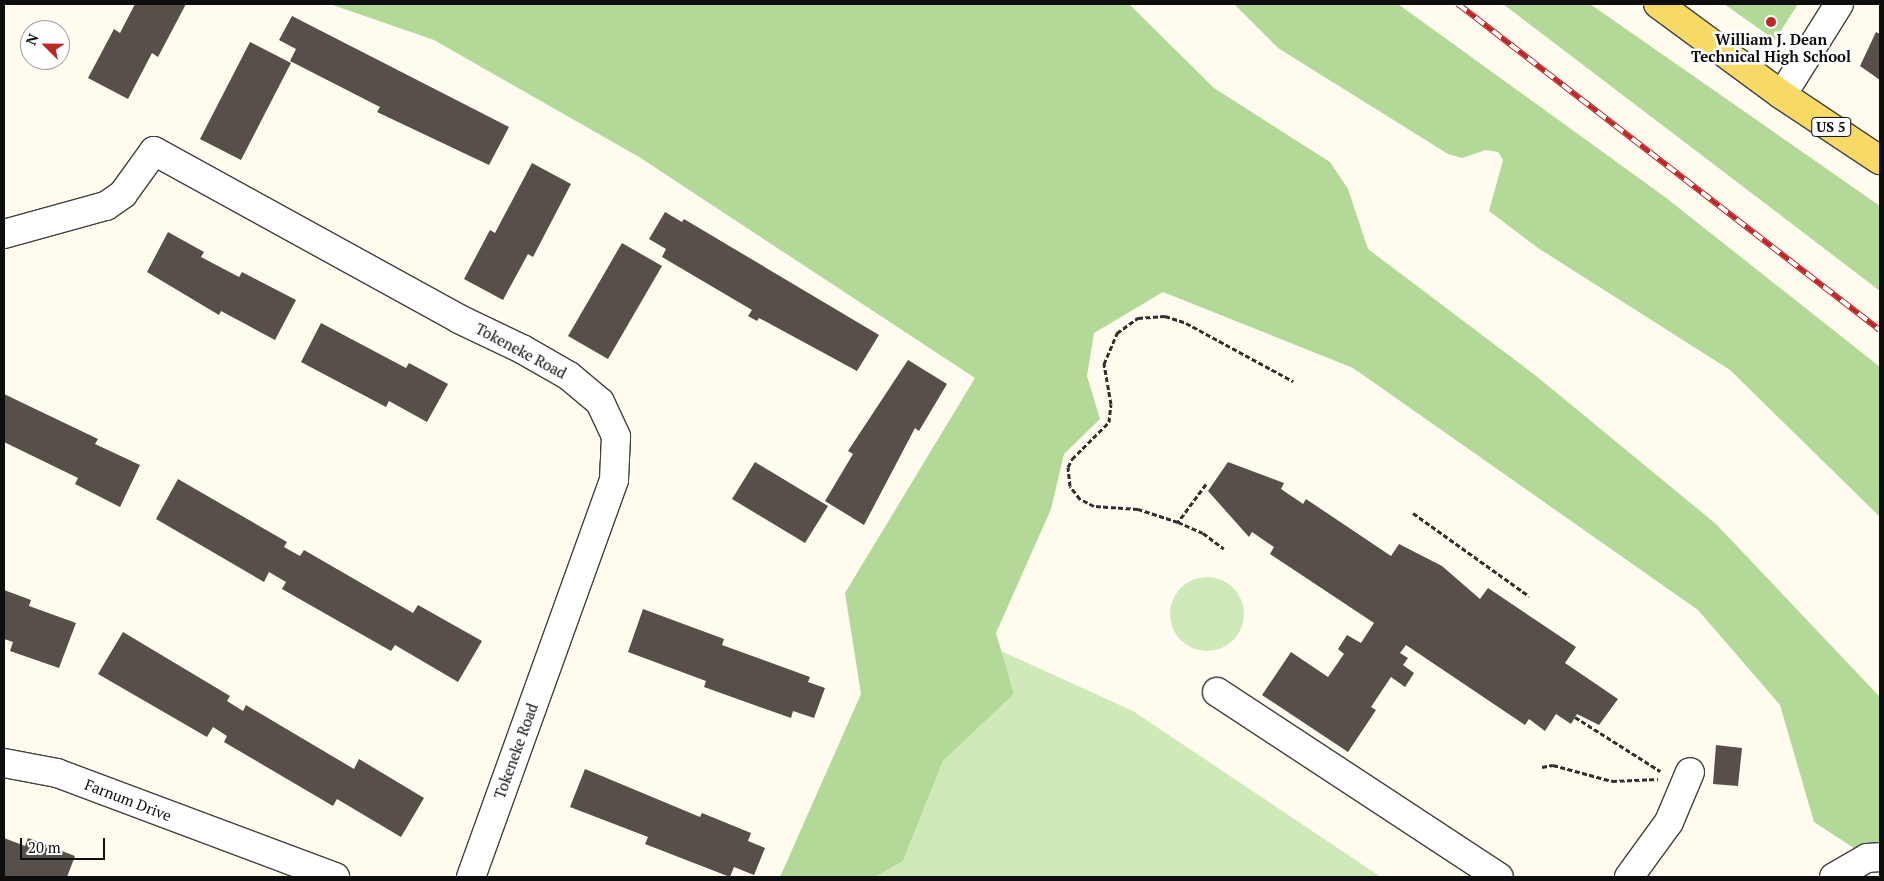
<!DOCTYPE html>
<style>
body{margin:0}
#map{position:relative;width:1884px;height:881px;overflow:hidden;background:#fffcef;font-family:"PT Serif",serif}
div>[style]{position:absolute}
.green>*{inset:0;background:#d0e9b8}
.round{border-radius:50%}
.forest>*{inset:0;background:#b3d998}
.building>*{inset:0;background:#564f4a}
.path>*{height:3px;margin-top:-1.5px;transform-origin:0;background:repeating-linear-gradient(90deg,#303030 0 5px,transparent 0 7.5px)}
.roads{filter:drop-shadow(1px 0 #414141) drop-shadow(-1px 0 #414141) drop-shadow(0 1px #414141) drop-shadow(0 -1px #414141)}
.minor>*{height:28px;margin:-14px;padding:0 14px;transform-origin:14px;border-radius:14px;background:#fff}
.major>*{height:28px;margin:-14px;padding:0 14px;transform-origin:14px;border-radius:14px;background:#f7d966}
.rail>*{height:5.5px;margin-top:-2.75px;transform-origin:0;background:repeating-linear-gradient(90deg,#fff 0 11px,#bc2728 0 22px);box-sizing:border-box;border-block:1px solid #bc2728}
.dots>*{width:14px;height:14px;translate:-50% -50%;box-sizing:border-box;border:2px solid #fff;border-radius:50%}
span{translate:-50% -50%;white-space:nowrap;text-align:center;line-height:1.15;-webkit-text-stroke:5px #fff;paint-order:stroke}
.shield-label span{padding:1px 4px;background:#fff;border:1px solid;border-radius:4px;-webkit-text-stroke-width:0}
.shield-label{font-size:14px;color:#0e0e0e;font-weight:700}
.poi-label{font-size:15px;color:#0e0e0e;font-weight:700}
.street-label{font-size:15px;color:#0e0e0e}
.frame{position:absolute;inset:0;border:5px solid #0e0e0e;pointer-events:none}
.north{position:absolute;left:20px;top:20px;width:50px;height:50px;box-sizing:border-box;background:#fff;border:1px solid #9f9f9f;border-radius:50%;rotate:293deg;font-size:14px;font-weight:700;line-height:20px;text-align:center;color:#0e0e0e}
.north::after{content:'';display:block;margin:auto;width:18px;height:22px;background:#bc2728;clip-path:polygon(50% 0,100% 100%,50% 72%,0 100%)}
.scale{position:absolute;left:20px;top:838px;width:85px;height:22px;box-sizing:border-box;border:2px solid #0e0e0e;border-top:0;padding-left:6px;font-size:15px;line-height:18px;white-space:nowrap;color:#0e0e0e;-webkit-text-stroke:4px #fff;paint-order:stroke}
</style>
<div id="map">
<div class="green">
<div class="round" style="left:1170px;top:577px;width:74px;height:74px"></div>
<div style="clip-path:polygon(1001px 651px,1133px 711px,1381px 877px,875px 877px,903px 861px,943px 761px,1014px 694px)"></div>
</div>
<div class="forest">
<div style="clip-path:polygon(330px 4px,1129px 4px,1214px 88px,1330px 162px,1348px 189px,1368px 249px,1535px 375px,1716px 524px,1880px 697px,1880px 865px,1814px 822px,1780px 705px,1698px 610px,1353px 368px,1163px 292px,1094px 333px,1087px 376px,1100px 419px,1064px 454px,1051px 509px,996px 633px,1014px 694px,943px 761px,903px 861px,875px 877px,780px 877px,861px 694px,845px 593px,975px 378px,639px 157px,434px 40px)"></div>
<div style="clip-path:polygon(1234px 4px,1398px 4px,1665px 197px,1880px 367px,1880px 517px,1730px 370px,1538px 248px,1489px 211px,1503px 160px,1498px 152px,1486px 150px,1462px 158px,1448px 154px,1278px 48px)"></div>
<div style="clip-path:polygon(1503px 4px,1590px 4px,1880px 206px,1880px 291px)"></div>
<div style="clip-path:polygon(1724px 4px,1798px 4px,1775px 40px)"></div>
</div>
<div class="building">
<div style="clip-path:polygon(135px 4px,186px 4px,158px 57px,152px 53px,128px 99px,88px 78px,114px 29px,120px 33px)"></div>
<div style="clip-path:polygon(292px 16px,509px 127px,489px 165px,377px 112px,380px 107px,290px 61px,296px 49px,279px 40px)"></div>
<div style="clip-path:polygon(1876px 32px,1880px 34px,1880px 80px,1860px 66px)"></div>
<div style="clip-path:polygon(250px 42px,291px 63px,241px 160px,200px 139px)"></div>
<div style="clip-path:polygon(532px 163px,571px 184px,533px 257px,528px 254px,503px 300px,464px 279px,490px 230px,495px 233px)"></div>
<div style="clip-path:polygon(665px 212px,682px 222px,684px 219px,879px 335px,857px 371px,759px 318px,757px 321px,748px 316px,752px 310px,662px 257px,666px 249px,649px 239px)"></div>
<div style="clip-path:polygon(168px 232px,204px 252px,201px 257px,239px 277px,242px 272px,296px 300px,275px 340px,221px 311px,219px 315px,147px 272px)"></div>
<div style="clip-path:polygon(622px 243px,662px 266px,608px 359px,568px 336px)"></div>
<div style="clip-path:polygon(321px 323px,406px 368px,409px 363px,448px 384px,427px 422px,389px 401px,386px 407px,301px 362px)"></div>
<div style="clip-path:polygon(908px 360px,947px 384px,919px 431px,915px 428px,864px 525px,825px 501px,853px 454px,848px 451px)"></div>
<div style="clip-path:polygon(4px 394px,98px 439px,95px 444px,140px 465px,120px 507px,75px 484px,78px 478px,4px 442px)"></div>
<div style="clip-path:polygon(755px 462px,828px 506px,805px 543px,732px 499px)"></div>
<div style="clip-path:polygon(1228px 462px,1284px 483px,1281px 489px,1303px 504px,1306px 499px,1391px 556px,1399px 544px,1442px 566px,1480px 599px,1488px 588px,1576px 647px,1565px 663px,1618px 699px,1599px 725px,1577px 714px,1571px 724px,1556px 714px,1545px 731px,1529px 719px,1525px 725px,1406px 645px,1400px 653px,1408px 658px,1403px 665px,1414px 673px,1405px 687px,1391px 677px,1371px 707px,1376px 710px,1348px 752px,1262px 695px,1291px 652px,1328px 677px,1344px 654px,1338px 649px,1347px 635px,1361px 643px,1374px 623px,1270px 554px,1274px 547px,1252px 532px,1249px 537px,1208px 491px)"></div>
<div style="clip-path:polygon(178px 479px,287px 542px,284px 547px,300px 556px,304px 550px,413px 613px,418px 605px,482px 641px,458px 682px,395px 645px,391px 651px,282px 589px,286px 582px,269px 572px,264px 582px,156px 519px)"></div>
<div style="clip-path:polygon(4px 590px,31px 600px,29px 606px,76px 623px,59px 668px,10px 651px,13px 642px,4px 639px)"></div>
<div style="clip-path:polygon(643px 609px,724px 639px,722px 645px,810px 677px,808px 682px,825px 688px,814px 718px,793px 711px,791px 718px,704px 687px,706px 681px,628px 652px)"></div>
<div style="clip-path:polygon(123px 632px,230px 696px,227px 701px,243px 711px,246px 705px,354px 769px,359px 759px,424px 798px,401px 837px,337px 799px,333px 806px,224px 742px,227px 736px,213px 727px,207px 737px,98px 674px)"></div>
<div style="clip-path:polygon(1716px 745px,1742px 748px,1738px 786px,1713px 784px)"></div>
<div style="clip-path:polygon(585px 769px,700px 817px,702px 813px,751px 833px,748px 841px,765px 848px,754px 875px,734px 867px,730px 877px,645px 844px,648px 837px,570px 807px)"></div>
<div style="clip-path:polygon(4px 838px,25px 846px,28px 838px,75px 856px,67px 877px,4px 877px)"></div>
</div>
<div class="path">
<div style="left:1206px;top:484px;width:47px;rotate:126.4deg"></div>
<div style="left:1178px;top:522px;width:27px;rotate:24deg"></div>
<div style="left:1203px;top:533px;width:26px;rotate:37deg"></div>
<div style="left:1413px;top:513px;width:143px;rotate:35.6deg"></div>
<div style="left:1178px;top:522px;width:42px;rotate:-162deg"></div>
<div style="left:1138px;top:509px;width:44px;rotate:-176.1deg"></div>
<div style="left:1094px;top:506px;width:16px;rotate:-153deg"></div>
<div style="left:1080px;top:499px;width:16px;rotate:-128deg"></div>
<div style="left:1070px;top:486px;width:19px;rotate:-96deg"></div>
<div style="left:1068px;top:467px;width:9px;rotate:-63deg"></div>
<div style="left:1072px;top:459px;width:52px;rotate:-45deg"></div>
<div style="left:1109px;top:422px;width:18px;rotate:-84deg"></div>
<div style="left:1111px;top:404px;width:41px;rotate:-99.9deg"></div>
<div style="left:1104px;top:364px;width:34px;rotate:-67deg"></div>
<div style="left:1117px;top:333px;width:26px;rotate:-36deg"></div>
<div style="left:1138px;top:318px;width:27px;rotate:-4deg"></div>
<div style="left:1165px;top:316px;width:22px;rotate:18deg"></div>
<div style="left:1186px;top:323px;width:122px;rotate:28.5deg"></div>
<div style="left:1575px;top:717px;width:101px;rotate:32.4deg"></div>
<div style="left:1542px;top:767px;width:11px;rotate:-10deg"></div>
<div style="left:1553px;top:765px;width:61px;rotate:15.2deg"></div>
<div style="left:1612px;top:781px;width:46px;rotate:-2.5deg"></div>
</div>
<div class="roads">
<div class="minor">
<div style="left:1782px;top:95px;width:107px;rotate:-57.9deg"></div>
<div style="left:4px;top:234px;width:106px;rotate:-15.4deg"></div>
<div style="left:106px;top:206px;width:21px;rotate:-35deg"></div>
<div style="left:123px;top:194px;width:53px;rotate:-54.2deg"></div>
<div style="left:154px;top:151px;width:348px;rotate:28.8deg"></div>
<div style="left:459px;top:319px;width:70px;rotate:25.5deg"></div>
<div style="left:522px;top:349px;width:54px;rotate:29.9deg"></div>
<div style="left:569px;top:376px;width:40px;rotate:40deg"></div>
<div style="left:600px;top:402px;width:38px;rotate:65deg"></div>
<div style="left:616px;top:437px;width:43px;rotate:92.7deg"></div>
<div style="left:614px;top:480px;width:422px;rotate:109.8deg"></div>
<div style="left:1217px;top:692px;width:337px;rotate:33.3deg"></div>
<div style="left:4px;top:763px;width:54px;rotate:10.7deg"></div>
<div style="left:57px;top:773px;width:297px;rotate:20.5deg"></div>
<div style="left:1629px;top:877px;width:68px;rotate:-54deg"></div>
<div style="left:1669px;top:822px;width:54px;rotate:-67.2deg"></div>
<div style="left:1834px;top:877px;width:38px;rotate:-30deg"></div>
<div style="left:1867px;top:858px;width:13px;rotate:-4deg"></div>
</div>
<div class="major">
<div style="left:1658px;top:4px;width:154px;rotate:36.3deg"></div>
<div style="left:1782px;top:95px;width:118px;rotate:33.6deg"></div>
</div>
</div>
<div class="rail">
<div style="left:1458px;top:4px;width:533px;rotate:37.69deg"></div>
</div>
<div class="dots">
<div style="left:1771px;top:22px;background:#bc2728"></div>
</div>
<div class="shield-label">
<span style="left:1831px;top:127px">US 5</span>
</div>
<div class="poi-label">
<span style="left:1771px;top:48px">William J. Dean<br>Technical High School</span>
</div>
<div class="street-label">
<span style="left:521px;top:351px;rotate:28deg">Tokeneke Road</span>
<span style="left:516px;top:751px;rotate:-70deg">Tokeneke Road</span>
<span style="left:128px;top:800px;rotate:21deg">Farnum Drive</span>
</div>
<div class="frame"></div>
<div class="north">N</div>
<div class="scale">20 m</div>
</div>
